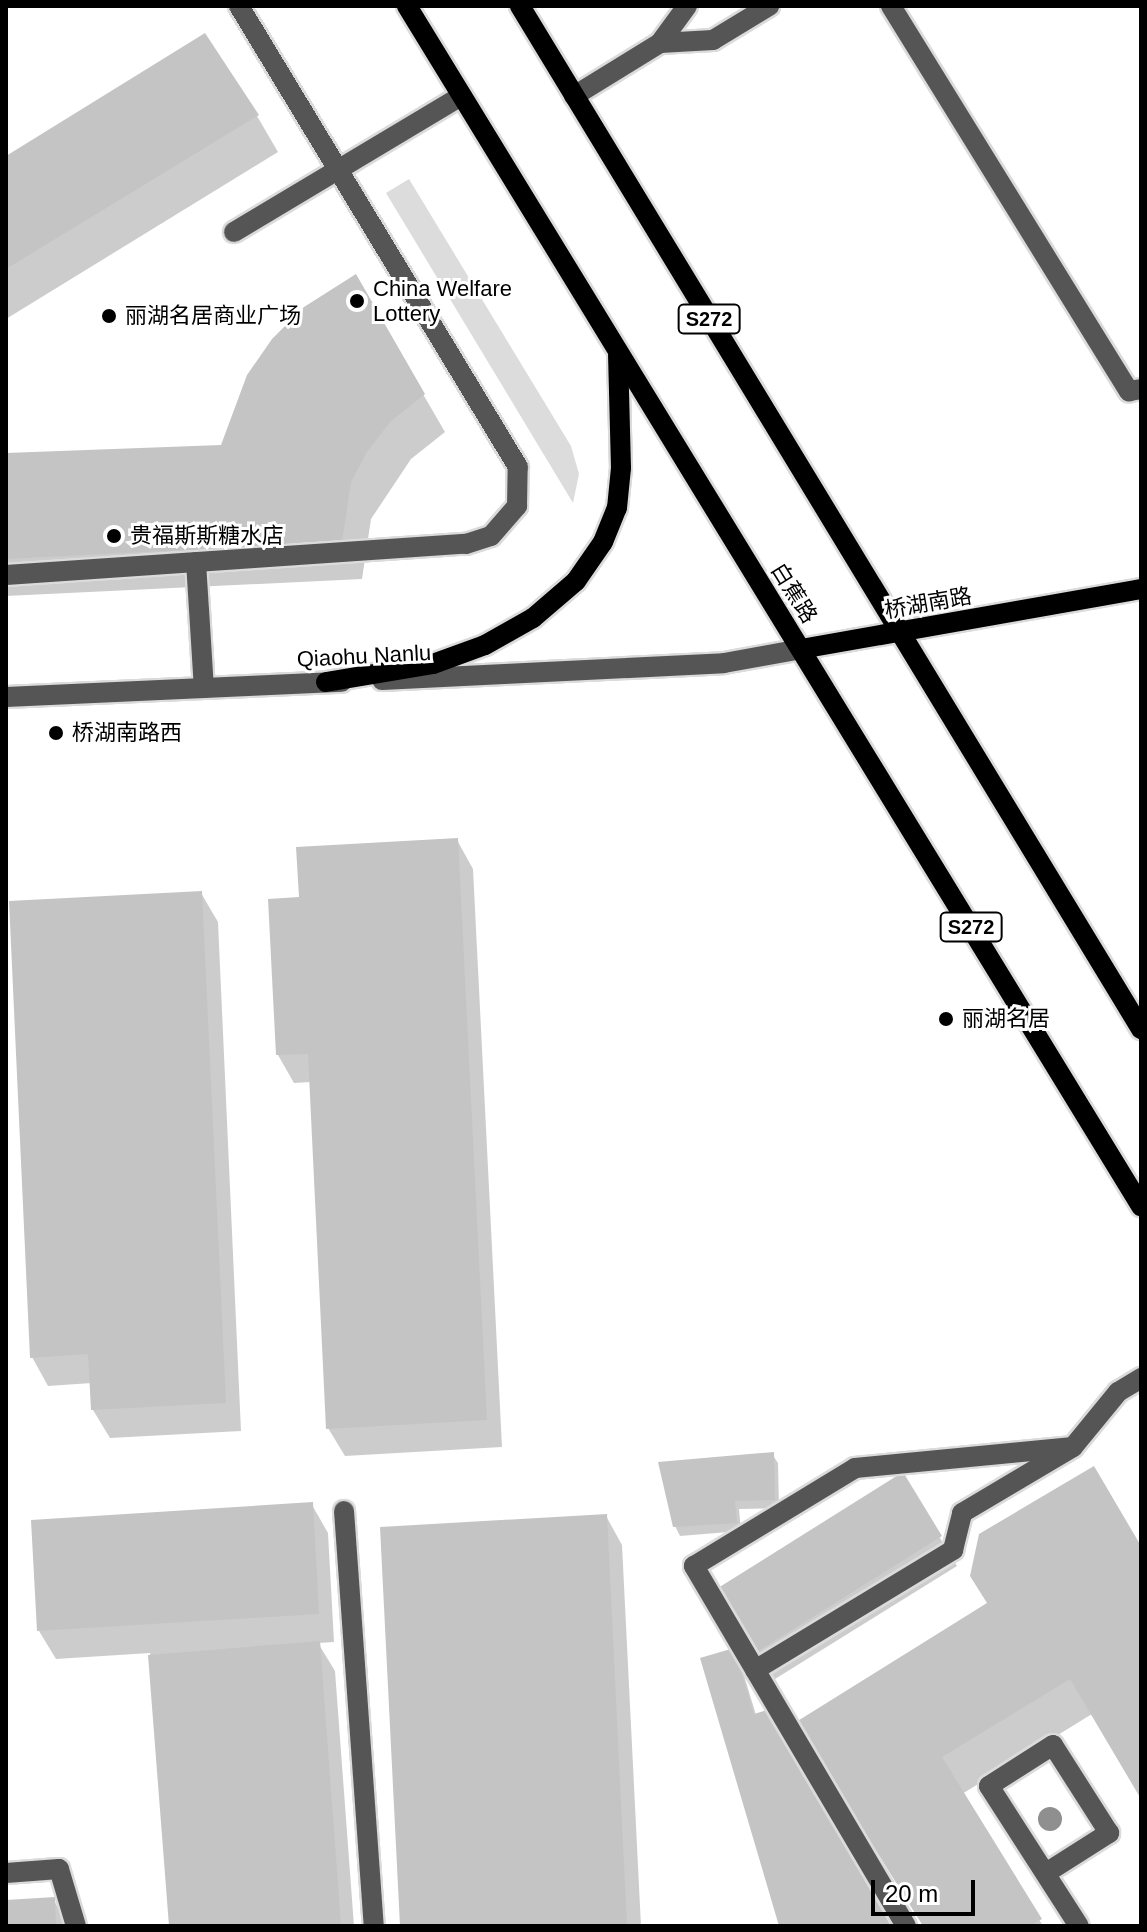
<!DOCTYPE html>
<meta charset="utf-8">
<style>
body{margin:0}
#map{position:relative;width:1147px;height:1932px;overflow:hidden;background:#fff;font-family:Arial,"Noto Sans SC",sans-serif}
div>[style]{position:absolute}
.green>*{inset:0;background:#dcdcdc}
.shadow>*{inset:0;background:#0003}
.building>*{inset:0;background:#c4c4c4}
.roads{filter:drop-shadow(2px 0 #dbdbdb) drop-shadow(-2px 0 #dbdbdb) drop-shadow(0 2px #dbdbdb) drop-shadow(0 -2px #dbdbdb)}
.minor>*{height:20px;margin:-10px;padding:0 10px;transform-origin:10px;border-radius:10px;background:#555}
.major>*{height:20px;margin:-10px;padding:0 10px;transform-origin:10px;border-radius:10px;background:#000}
.trees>*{width:24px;height:24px;margin:-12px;border-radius:50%;background:#8f8f8f}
.dots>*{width:22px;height:22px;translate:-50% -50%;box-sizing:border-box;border:4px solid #fff;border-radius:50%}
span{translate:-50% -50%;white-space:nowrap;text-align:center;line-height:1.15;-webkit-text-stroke:6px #fff;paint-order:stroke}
.shield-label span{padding:2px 6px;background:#fff;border:2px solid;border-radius:6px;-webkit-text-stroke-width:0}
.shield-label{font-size:20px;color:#000;font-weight:700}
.poi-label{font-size:22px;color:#000}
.left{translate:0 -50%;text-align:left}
.street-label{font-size:22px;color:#000}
.frame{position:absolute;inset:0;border:8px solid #000;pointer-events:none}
.scale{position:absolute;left:871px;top:1880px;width:104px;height:36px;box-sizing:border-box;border:4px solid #000;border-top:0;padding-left:10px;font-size:24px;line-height:28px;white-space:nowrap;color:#000;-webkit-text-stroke:6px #fff;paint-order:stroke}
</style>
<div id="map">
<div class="green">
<div style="clip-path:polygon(409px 179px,571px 446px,579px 474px,573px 503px,386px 193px)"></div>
</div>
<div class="shadow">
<div style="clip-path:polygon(257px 116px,278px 152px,6px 319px,6px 158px)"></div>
<div style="clip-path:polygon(355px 277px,445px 432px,411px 459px,371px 519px,362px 579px,6px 596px,6px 455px,222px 447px)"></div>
<div style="clip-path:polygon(457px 840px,473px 869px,502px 1447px,345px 1456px,328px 1428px,311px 1082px,294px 1083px,278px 1055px,301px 899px)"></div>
<div style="clip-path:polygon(201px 893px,218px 922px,241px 1431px,110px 1438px,93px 1410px,92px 1383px,48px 1386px,32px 1357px)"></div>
<div style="clip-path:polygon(772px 1454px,778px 1463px,779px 1508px,739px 1509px,741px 1531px,680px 1536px,675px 1526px)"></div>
<div style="clip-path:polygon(902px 1475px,957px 1566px,775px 1679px,737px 1617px)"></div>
<div style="clip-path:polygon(312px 1505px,328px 1533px,334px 1642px,318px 1643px,335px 1671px,354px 1926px,171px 1926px,150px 1653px,56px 1659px,39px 1631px)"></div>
<div style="clip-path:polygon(606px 1516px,622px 1545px,641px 1926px,402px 1926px)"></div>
<div style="clip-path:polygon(1141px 1602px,1141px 1796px,1092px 1714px,962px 1794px,1043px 1926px,924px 1926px,820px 1759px)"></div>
<div style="clip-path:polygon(703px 1659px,739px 1659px,756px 1715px,889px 1926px,781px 1926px)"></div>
<div style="clip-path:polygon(53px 1899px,69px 1926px,6px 1926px,6px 1902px)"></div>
</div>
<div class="building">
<div style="clip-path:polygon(205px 33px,259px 115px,6px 269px,6px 156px)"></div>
<div style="clip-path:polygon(356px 274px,425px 394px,390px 422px,367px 452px,351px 482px,342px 542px,6px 559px,6px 453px,221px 445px,247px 375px,272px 339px,304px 307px)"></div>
<div style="clip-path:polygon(458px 838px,487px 1420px,326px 1429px,308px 1054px,276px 1055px,268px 899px,299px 897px,296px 847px)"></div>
<div style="clip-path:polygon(202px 891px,226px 1403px,91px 1410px,88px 1354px,30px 1358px,9px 901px)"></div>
<div style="clip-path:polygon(774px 1452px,775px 1500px,735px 1501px,737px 1523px,673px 1527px,658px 1462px)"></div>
<div style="clip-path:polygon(1094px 1466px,1141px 1546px,1141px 1799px,1070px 1679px,942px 1757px,1042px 1919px,1030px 1926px,923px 1926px,796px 1722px,987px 1603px,970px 1576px,979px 1534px)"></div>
<div style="clip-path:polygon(903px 1472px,942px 1536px,757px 1652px,718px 1588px)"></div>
<div style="clip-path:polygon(313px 1502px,319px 1614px,37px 1631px,31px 1520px)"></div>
<div style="clip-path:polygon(607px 1514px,627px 1926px,400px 1926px,380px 1527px)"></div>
<div style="clip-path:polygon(320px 1641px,341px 1926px,169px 1926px,148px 1655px)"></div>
<div style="clip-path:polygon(734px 1648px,754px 1714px,767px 1710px,891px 1926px,779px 1926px,700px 1658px)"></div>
<div style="clip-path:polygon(55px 1897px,56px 1926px,6px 1926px,6px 1900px)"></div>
</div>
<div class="roads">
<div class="minor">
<div style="left:891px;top:6px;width:453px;rotate:58.3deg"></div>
<div style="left:1129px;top:391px;width:12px;rotate:-9deg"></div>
<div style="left:660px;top:43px;width:53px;rotate:-3.2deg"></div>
<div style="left:713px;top:40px;width:66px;rotate:-31.3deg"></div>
<div style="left:574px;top:96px;width:101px;rotate:-31.6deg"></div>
<div style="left:660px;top:43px;width:46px;rotate:-53.9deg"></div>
<div style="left:234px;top:232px;width:265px;rotate:-30.9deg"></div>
<div style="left:196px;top:562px;width:126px;rotate:86.4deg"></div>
<div style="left:6px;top:575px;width:461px;rotate:-3.9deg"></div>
<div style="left:466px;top:544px;width:26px;rotate:-18deg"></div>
<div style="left:491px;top:536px;width:40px;rotate:-49deg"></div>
<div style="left:517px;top:506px;width:39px;rotate:-89deg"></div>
<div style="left:518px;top:467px;width:539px;rotate:-121.18deg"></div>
<div style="left:382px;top:680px;width:342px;rotate:-2.8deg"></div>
<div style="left:724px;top:663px;width:78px;rotate:-10.3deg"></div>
<div style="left:6px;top:697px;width:336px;rotate:-2.6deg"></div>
<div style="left:344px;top:1511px;width:416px;rotate:85.9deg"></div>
<div style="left:755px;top:1670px;width:232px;rotate:-31.2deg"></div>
<div style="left:953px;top:1550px;width:38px;rotate:-76deg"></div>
<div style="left:962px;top:1513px;width:129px;rotate:-30.7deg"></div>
<div style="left:1073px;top:1447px;width:71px;rotate:-50.7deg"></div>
<div style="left:1118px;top:1392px;width:27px;rotate:-31deg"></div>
<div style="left:6px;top:1873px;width:53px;rotate:-4.3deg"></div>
<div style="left:59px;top:1869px;width:59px;rotate:73.4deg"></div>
<div style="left:1046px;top:1873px;width:75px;rotate:-32.4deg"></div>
<div style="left:1109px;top:1833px;width:104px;rotate:-122.5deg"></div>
<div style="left:1053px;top:1745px;width:76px;rotate:147.4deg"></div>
<div style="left:989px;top:1786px;width:166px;rotate:57.3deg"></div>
<div style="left:906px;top:1926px;width:418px;rotate:-120.5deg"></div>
<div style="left:694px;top:1566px;width:188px;rotate:-31.3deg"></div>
<div style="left:855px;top:1468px;width:219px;rotate:-5.5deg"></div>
</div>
<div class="major">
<div style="left:407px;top:6px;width:1407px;rotate:58.55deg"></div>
<div style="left:520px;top:6px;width:1197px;rotate:58.74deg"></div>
<div style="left:801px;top:649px;width:345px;rotate:-10deg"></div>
<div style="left:326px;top:682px;width:109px;rotate:-9.5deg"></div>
<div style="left:433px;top:664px;width:55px;rotate:-20.1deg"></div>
<div style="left:485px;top:645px;width:55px;rotate:-29.4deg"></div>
<div style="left:533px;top:618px;width:57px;rotate:-40.7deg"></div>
<div style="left:576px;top:581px;width:47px;rotate:-55.3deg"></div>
<div style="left:603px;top:542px;width:37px;rotate:-68deg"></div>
<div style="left:617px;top:508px;width:40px;rotate:-84.3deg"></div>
<div style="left:621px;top:468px;width:113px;rotate:-91.5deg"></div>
</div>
</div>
<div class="trees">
<div style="left:1050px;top:1819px"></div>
</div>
<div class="dots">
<div style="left:357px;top:301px;background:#000"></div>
<div style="left:109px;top:316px;background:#000"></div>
<div style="left:114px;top:536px;background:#000"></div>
<div style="left:56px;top:733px;background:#000"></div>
<div style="left:946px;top:1019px;background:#000"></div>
</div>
<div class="shield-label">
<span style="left:709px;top:319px">S272</span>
<span style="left:971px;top:927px">S272</span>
</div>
<div class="poi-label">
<span class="left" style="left:373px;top:301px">China Welfare<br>Lottery</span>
<span class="left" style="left:125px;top:316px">丽湖名居商业广场</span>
<span class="left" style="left:130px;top:536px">贵福斯斯糖水店</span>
<span class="left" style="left:72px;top:733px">桥湖南路西</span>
<span class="left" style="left:962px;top:1019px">丽湖名居</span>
</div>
<div class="street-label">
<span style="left:794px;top:593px;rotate:58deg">白蕉路</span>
<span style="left:928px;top:603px;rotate:-10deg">桥湖南路</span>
<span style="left:364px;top:656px;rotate:-3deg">Qiaohu Nanlu</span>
</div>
<div class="frame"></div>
<div class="scale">20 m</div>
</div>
